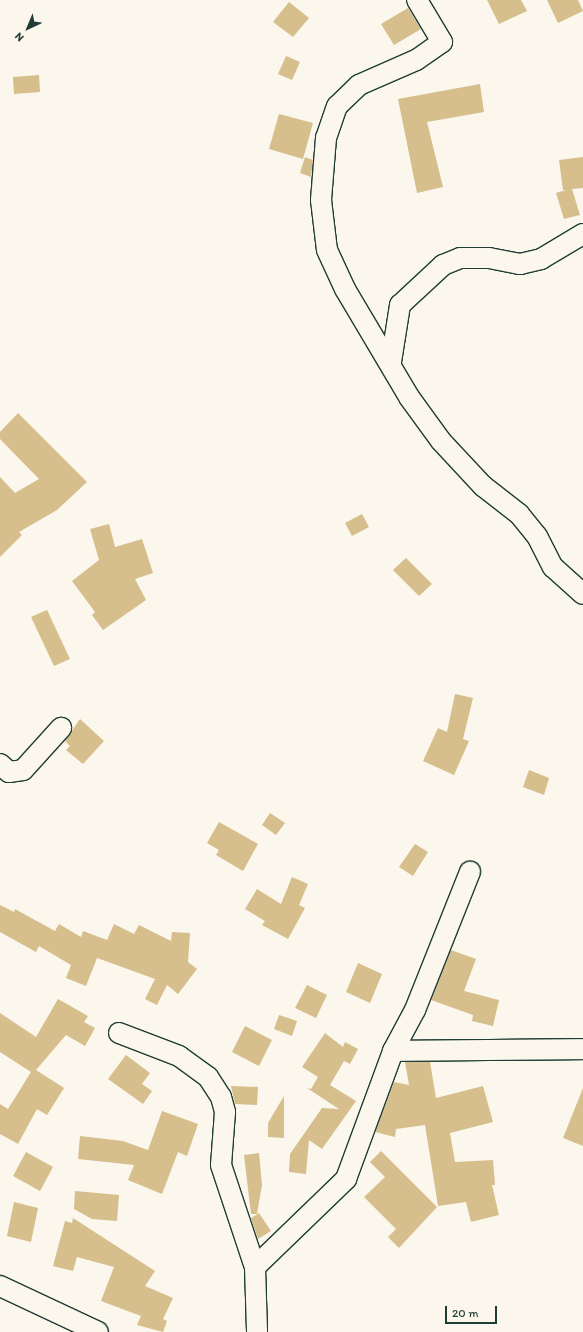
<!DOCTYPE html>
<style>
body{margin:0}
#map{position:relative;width:583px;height:1332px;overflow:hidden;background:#fbf7ec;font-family:Itim,sans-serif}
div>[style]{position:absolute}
.building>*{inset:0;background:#d6be8d}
.roads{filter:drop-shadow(1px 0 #1f3d34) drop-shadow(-1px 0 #1f3d34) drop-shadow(0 1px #1f3d34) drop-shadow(0 -1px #1f3d34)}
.street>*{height:20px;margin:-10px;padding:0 10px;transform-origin:10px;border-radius:10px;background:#fbf7ec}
span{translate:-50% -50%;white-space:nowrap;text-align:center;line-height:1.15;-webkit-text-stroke:3px #fbf7ec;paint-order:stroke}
.north{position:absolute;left:8px;top:8px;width:40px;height:40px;-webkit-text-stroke:3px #fbf7ec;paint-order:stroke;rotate:224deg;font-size:11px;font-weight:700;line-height:16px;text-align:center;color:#1f3d34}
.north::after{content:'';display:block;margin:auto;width:14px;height:18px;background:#1f3d34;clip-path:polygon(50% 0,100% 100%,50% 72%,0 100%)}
.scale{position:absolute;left:445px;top:1306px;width:52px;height:18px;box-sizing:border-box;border:2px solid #1f3d34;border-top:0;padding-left:5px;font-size:12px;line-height:14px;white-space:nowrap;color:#1f3d34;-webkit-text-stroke:3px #fbf7ec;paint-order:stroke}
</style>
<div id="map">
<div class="building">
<div style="clip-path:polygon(487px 0,521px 0,527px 11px,499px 24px)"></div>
<div style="clip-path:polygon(547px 0,578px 0,583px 11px,558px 23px)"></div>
<div style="clip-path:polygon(289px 2px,309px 18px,293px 37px,273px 22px)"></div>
<div style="clip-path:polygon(408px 8px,421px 29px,394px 45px,381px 24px)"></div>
<div style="clip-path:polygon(286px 56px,300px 62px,292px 80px,278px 74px)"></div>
<div style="clip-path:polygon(39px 75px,40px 92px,14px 94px,13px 77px)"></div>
<div style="clip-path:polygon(480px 84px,484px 112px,427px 122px,443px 187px,417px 193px,398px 99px)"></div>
<div style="clip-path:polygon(279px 114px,313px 123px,303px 159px,269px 149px)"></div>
<div style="clip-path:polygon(305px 157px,313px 160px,311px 177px,300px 173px)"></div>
<div style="clip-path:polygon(583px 157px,583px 188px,572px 189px,580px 215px,564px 219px,556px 193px,566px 190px,563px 190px,559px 160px)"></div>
<div style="clip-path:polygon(18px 413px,87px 482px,57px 510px,19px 532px,22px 535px,0 557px,0 477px,15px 493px,39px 479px,0 439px,0 432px)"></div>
<div style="clip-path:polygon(362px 514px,369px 527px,352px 536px,345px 523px)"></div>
<div style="clip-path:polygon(109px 524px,115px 547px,142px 539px,153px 573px,135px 579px,146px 600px,103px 630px,92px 615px,95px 612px,72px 581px,99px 560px,90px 529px)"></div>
<div style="clip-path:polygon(406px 558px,432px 584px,419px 596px,393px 570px)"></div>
<div style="clip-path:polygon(47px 610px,70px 659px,54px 666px,31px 617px)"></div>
<div style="clip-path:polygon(455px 694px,473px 698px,463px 739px,469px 741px,454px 775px,423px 761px,438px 728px,447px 732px)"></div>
<div style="clip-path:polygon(80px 719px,104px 741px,83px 764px,66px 750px,70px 746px,65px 741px)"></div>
<div style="clip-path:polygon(529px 770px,549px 778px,544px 795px,523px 787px)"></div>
<div style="clip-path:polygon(270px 813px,285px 823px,276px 835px,262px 825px)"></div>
<div style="clip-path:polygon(219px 822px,258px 844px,243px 871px,216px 855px,219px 850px,207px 843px)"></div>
<div style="clip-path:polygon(415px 844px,428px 852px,413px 876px,399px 867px)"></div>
<div style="clip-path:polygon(292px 877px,308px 884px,299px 905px,305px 908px,288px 939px,262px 925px,265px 921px,245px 909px,257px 889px,281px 904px)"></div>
<div style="clip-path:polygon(0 905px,14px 912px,15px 909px,55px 931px,59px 924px,81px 937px,83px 931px,107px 940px,114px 924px,134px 934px,139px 925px,171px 941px,172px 932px,190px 933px,188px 962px,197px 969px,178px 994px,167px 985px,157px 1005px,145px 999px,155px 979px,97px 958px,86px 986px,66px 978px,71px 965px,39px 946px,36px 952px,0 932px)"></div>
<div style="clip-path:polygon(451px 950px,476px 959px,464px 991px,499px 1000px,493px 1026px,472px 1021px,473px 1015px,431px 1000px)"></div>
<div style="clip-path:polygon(358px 963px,382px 974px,370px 1003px,346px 992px)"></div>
<div style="clip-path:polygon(307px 985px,327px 995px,316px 1018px,295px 1008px)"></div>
<div style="clip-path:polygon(58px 999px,88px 1016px,84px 1022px,95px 1028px,85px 1046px,66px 1035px,36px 1070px,64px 1088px,47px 1115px,37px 1109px,18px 1144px,0 1134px,0 1104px,8px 1109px,31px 1072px,0 1052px,0 1013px,36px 1037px)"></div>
<div style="clip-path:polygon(279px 1015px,297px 1021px,292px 1036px,274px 1029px)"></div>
<div style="clip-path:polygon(245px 1026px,272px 1040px,259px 1066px,232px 1052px)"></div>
<div style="clip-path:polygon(325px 1033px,343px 1047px,345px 1042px,358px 1049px,350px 1064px,344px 1061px,330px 1085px,356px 1101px,322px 1149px,309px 1140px,306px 1174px,289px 1172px,290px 1154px,322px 1108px,339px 1109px,307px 1088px,311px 1089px,318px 1077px,302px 1067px)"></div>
<div style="clip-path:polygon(126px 1055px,150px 1073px,142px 1084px,152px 1091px,143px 1104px,108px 1079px)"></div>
<div style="clip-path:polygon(405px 1062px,430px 1062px,436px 1098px,483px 1086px,493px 1122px,450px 1133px,455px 1162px,493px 1160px,495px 1185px,492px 1185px,499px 1215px,471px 1222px,466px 1202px,438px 1206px,425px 1125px,396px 1129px,395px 1137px,375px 1132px,394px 1082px,409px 1085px)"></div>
<div style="clip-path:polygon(231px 1086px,258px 1087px,257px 1105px,235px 1104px)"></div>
<div style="clip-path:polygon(583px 1088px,583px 1146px,563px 1138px)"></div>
<div style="clip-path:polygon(284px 1096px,284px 1138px,268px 1137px,268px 1123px)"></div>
<div style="clip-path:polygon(162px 1111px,198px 1124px,187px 1156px,178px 1152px,162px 1194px,128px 1180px,134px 1165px,78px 1159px,80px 1136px,123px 1141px,148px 1150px)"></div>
<div style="clip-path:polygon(381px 1151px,437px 1207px,399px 1248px,388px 1237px,396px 1229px,364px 1197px,385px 1177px,370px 1162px)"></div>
<div style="clip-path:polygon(26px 1152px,53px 1167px,40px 1191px,13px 1176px)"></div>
<div style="clip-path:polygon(259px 1153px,262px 1185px,257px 1214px,251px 1214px,244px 1155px)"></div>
<div style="clip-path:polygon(75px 1191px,119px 1195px,117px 1221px,92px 1219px,74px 1209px)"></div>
<div style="clip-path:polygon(14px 1202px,38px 1208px,31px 1242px,7px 1236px)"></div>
<div style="clip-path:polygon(259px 1213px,271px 1231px,258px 1239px,251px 1218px)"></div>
<div style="clip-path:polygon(73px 1218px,155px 1271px,145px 1286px,173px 1298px,163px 1319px,167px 1321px,163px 1332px,137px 1325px,141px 1316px,101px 1301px,114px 1267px,77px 1257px,73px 1271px,53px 1266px,65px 1221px,72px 1223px)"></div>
</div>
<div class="roads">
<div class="street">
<div style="left:417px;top:0;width:49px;rotate:59.2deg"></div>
<div style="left:442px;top:42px;width:32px;rotate:145deg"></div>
<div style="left:416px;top:60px;width:62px;rotate:156.3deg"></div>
<div style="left:359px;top:85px;width:30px;rotate:136deg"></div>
<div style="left:337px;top:106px;width:34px;rotate:109deg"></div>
<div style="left:326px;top:138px;width:62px;rotate:94.6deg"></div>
<div style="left:321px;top:200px;width:50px;rotate:83.2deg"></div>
<div style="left:327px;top:250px;width:43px;rotate:65.2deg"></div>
<div style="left:345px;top:289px;width:126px;rotate:59.3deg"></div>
<div style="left:409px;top:397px;width:54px;rotate:54deg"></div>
<div style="left:441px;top:441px;width:62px;rotate:47deg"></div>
<div style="left:483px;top:486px;width:46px;rotate:37.9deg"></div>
<div style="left:519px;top:514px;width:28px;rotate:51deg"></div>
<div style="left:537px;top:536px;width:35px;rotate:63deg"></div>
<div style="left:553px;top:567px;width:40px;rotate:42deg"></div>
<div style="left:391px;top:362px;width:58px;rotate:-81deg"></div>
<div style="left:400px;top:305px;width:59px;rotate:-42.9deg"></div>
<div style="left:443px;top:265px;width:18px;rotate:-22deg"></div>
<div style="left:460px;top:258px;width:29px"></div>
<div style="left:489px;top:258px;width:32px;rotate:11deg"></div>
<div style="left:520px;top:264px;width:22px;rotate:-13deg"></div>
<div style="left:541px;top:259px;width:49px;rotate:-30.8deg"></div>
<div style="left:0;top:764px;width:12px;rotate:42deg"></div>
<div style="left:9px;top:772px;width:14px;rotate:-8deg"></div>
<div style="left:23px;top:770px;width:57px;rotate:-47.9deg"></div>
<div style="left:119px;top:1033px;width:64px;rotate:21deg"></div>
<div style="left:179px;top:1056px;width:36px;rotate:36deg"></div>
<div style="left:208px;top:1077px;width:24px;rotate:57deg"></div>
<div style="left:221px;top:1097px;width:16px;rotate:75deg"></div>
<div style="left:225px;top:1112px;width:53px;rotate:94.3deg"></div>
<div style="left:221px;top:1165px;width:108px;rotate:71.6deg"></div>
<div style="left:255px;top:1267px;width:65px;rotate:88.2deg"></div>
<div style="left:393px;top:1051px;width:190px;rotate:-0.6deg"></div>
<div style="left:255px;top:1267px;width:127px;rotate:-44deg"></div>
<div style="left:346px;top:1179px;width:136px;rotate:-69.8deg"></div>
<div style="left:393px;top:1051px;width:47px;rotate:-61.8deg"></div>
<div style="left:415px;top:1010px;width:149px;rotate:-68.3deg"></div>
<div style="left:0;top:1286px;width:108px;rotate:25.1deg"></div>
</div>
</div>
<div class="north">N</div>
<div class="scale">20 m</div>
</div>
